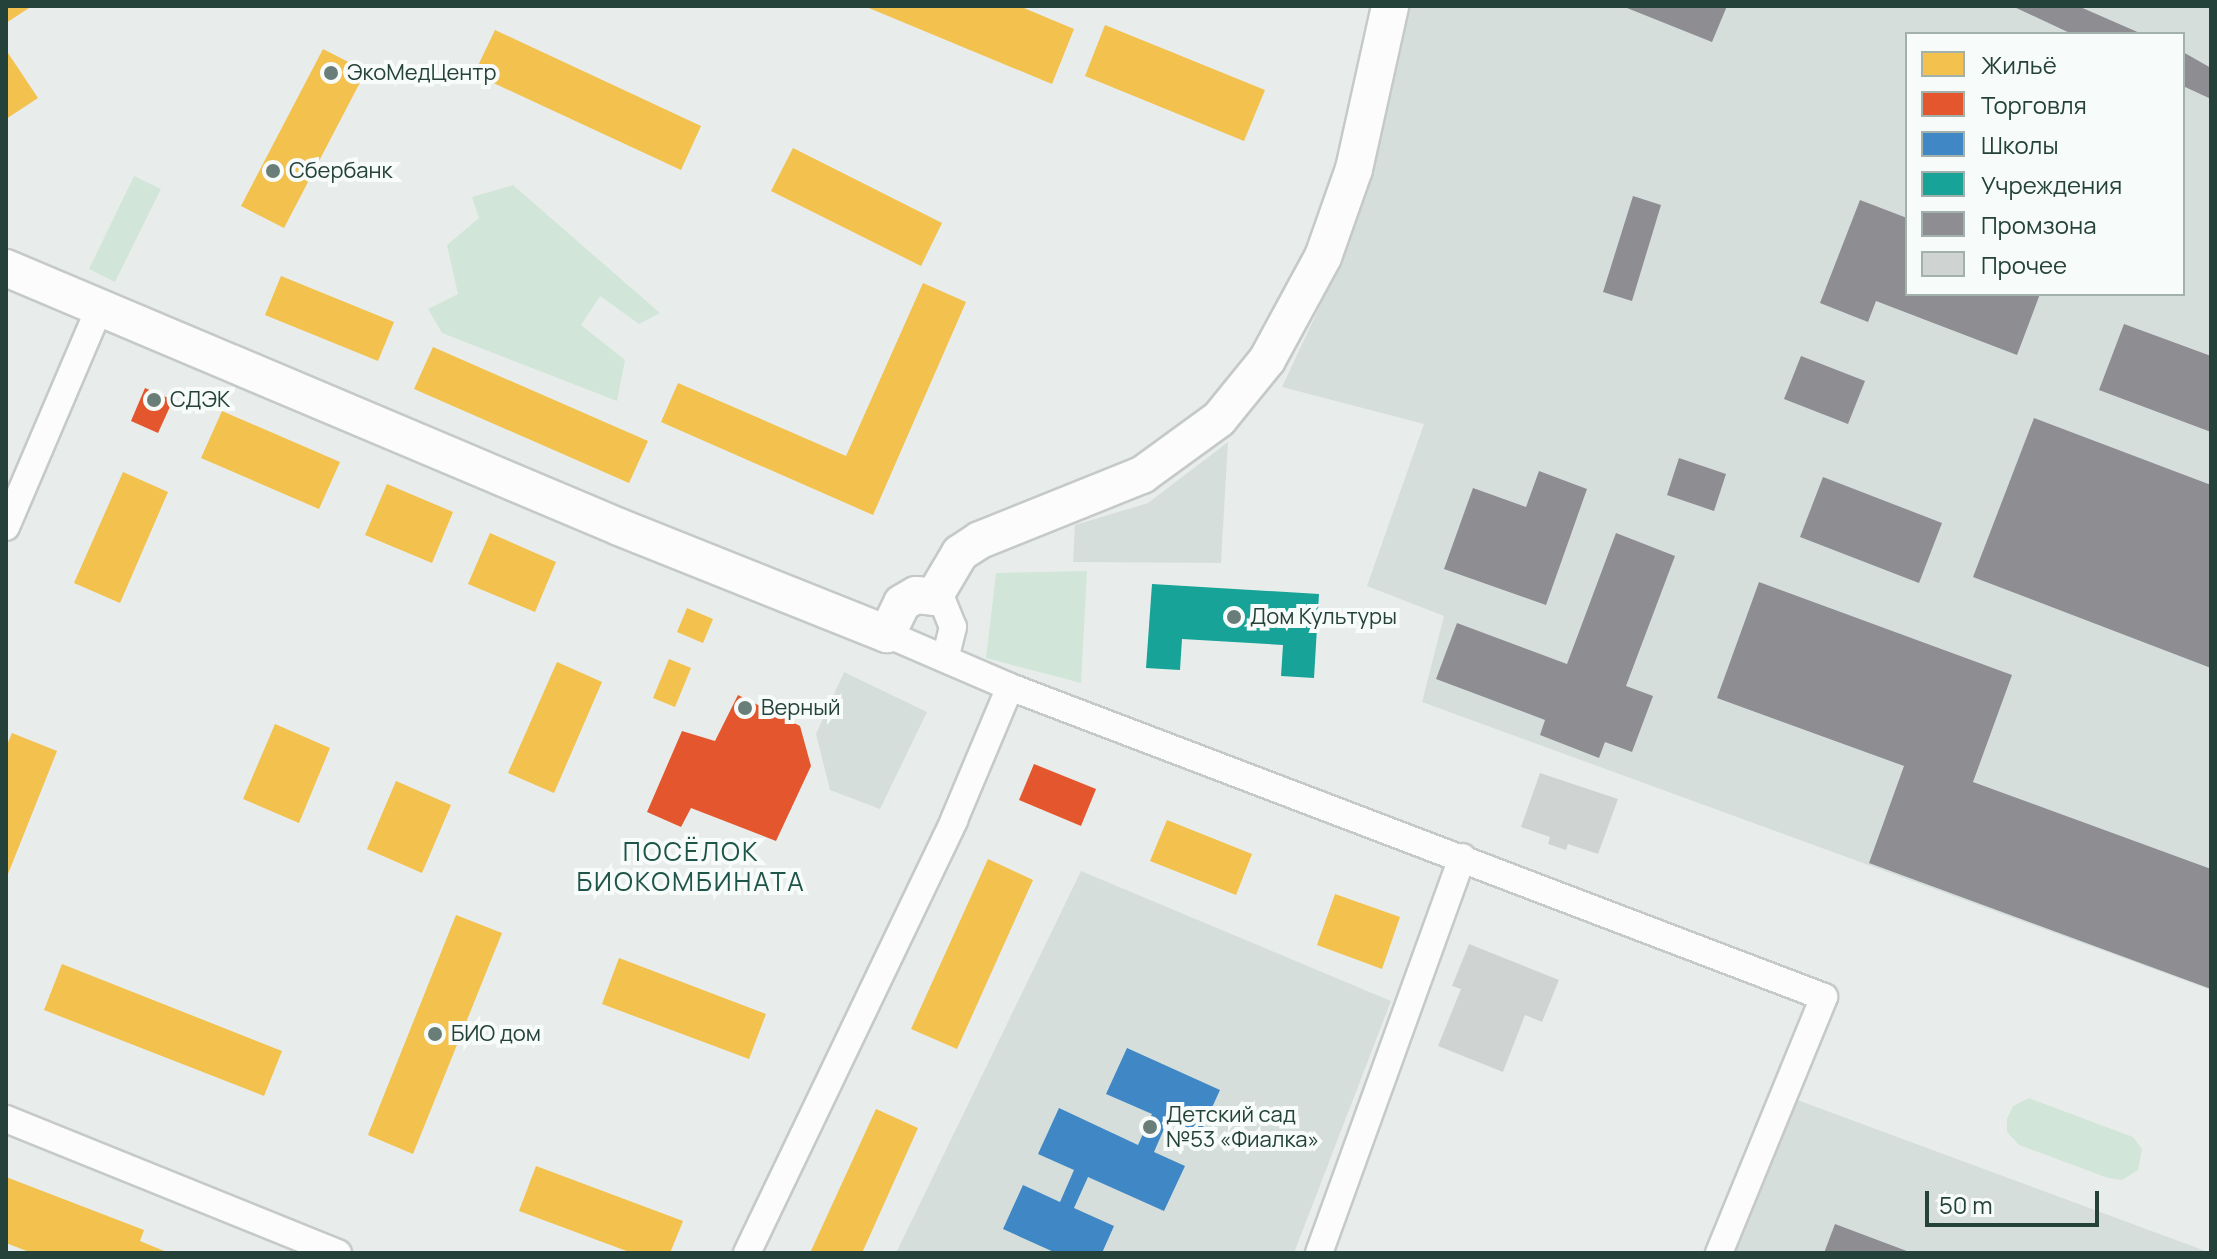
<!DOCTYPE html>
<meta charset="utf-8">
<style>
body{margin:0}
#map{position:relative;width:2217px;height:1259px;overflow:hidden;background:#e8edeb;font-family:Manrope,sans-serif}
div>[style]{position:absolute}
.built>*{inset:0;background:#d6dedb}
.green>*{inset:0;background:#d1e6d8}
.homes>*{inset:0;background:#f2c14e}
.shops>*{inset:0;background:#e4572e}
.schools>*{inset:0;background:#3f88c5}
.public>*{inset:0;background:#17a398}
.industry>*{inset:0;background:#8d8d92}
.building>*{inset:0;background:#cfd4d2}
.roads{filter:drop-shadow(2px 0 #c5cac8) drop-shadow(-2px 0 #c5cac8) drop-shadow(0 2px #c5cac8) drop-shadow(0 -2px #c5cac8)}
.street>*{height:26px;margin:-13px;padding:0 13px;transform-origin:13px;border-radius:13px;background:#fcfcfc}
.secondary>*{height:36px;margin:-18px;padding:0 18px;transform-origin:18px;border-radius:18px;background:#fcfcfc}
.dots>*{width:22px;height:22px;translate:-50% -50%;box-sizing:border-box;border:4px solid #f7fbf9;border-radius:50%}
span{translate:-50% -50%;white-space:nowrap;text-align:center;line-height:1.15;-webkit-text-stroke:8px #f7fbf9;paint-order:stroke}
.poi-label{font-size:22px;color:#24423a}
.left{translate:0 -50%;text-align:left}
.quarter-label{font-size:26px;color:#1f5548;letter-spacing:2px}
.frame{position:absolute;inset:0;border:8px solid #24423a;pointer-events:none}
.legend{position:absolute;left:1905px;top:32px;width:280px;height:264px;box-sizing:border-box;background:#f7fbf9;border:2px solid #a3b1ad;margin:0;padding:10px 14px;list-style:none;font-size:24px;color:#24423a}
.legend li{display:flex;align-items:center;gap:16px;height:40px}
.legend b{width:40px;border:2px solid #a3b1ad}
.scale{position:absolute;left:1925px;top:1191px;width:174px;height:36px;box-sizing:border-box;border:4px solid #24423a;border-top:0;padding-left:10px;font-size:24px;line-height:28px;white-space:nowrap;color:#24423a;-webkit-text-stroke:6px #f7fbf9;paint-order:stroke}
</style>
<div id="map">
<div class="built">
<div style="clip-path:polygon(evenodd,1410px 6px,2211px 6px,2211px 990px,1422px 702px,1444px 616px,1367px 586px,1424px 424px,1282px 387px,1333px 278px,1397px 68px,1410px 6px,1907px 34px,2183px 34px,2183px 294px,1907px 294px,1907px 34px)"></div>
<div style="clip-path:polygon(1228px 442px,1221px 563px,1073px 562px,1075px 525px,1148px 503px)"></div>
<div style="clip-path:polygon(844px 672px,927px 712px,880px 809px,830px 790px,816px 734px)"></div>
<div style="clip-path:polygon(1081px 871px,1391px 1001px,1294px 1253px,896px 1253px)"></div>
<div style="clip-path:polygon(1792px 1098px,2211px 1253px,1721px 1253px)"></div>
</div>
<div class="green">
<div style="clip-path:polygon(134px 176px,161px 189px,115px 282px,89px 269px)"></div>
<div style="clip-path:polygon(513px 185px,660px 313px,639px 324px,600px 296px,581px 325px,625px 360px,617px 401px,442px 333px,428px 309px,458px 294px,447px 245px,479px 218px,472px 197px)"></div>
<div style="clip-path:polygon(1087px 571px,1081px 683px,986px 658px,996px 573px)"></div>
<div style="clip-path:polygon(2029px 1098px,2133px 1137px,2142px 1149px,2138px 1170px,2122px 1180px,2108px 1178px,2019px 1145px,2007px 1132px,2007px 1119px,2013px 1106px)"></div>
</div>
<div class="homes">
<div style="clip-path:polygon(6px 6px,32px 6px,6px 23px)"></div>
<div style="clip-path:polygon(864px 6px,1019px 6px,1074px 29px,1052px 84px)"></div>
<div style="clip-path:polygon(1105px 25px,1265px 90px,1244px 141px,1085px 76px)"></div>
<div style="clip-path:polygon(495px 30px,701px 126px,681px 170px,474px 74px)"></div>
<div style="clip-path:polygon(323px 49px,366px 71px,284px 228px,241px 206px)"></div>
<div style="clip-path:polygon(6px 50px,38px 98px,6px 119px)"></div>
<div style="clip-path:polygon(793px 148px,942px 223px,921px 266px,771px 191px)"></div>
<div style="clip-path:polygon(281px 276px,394px 322px,378px 361px,265px 315px)"></div>
<div style="clip-path:polygon(923px 283px,966px 302px,873px 515px,661px 422px,678px 383px,846px 456px)"></div>
<div style="clip-path:polygon(433px 347px,648px 441px,629px 483px,414px 389px)"></div>
<div style="clip-path:polygon(222px 411px,340px 462px,319px 509px,201px 458px)"></div>
<div style="clip-path:polygon(123px 472px,168px 492px,120px 603px,74px 583px)"></div>
<div style="clip-path:polygon(387px 484px,453px 512px,432px 563px,365px 535px)"></div>
<div style="clip-path:polygon(490px 533px,556px 562px,535px 612px,468px 584px)"></div>
<div style="clip-path:polygon(687px 608px,713px 619px,703px 643px,677px 632px)"></div>
<div style="clip-path:polygon(669px 659px,691px 668px,675px 707px,653px 698px)"></div>
<div style="clip-path:polygon(557px 662px,602px 682px,554px 793px,508px 773px)"></div>
<div style="clip-path:polygon(275px 724px,330px 748px,299px 823px,243px 799px)"></div>
<div style="clip-path:polygon(12px 733px,57px 751px,6px 879px,6px 747px)"></div>
<div style="clip-path:polygon(396px 781px,451px 805px,422px 873px,367px 849px)"></div>
<div style="clip-path:polygon(1167px 820px,1252px 854px,1236px 895px,1150px 861px)"></div>
<div style="clip-path:polygon(988px 859px,1033px 880px,957px 1049px,911px 1029px)"></div>
<div style="clip-path:polygon(1335px 894px,1400px 917px,1382px 969px,1317px 945px)"></div>
<div style="clip-path:polygon(456px 915px,502px 933px,413px 1154px,368px 1135px)"></div>
<div style="clip-path:polygon(619px 958px,766px 1014px,749px 1059px,602px 1004px)"></div>
<div style="clip-path:polygon(62px 964px,282px 1051px,264px 1096px,44px 1010px)"></div>
<div style="clip-path:polygon(876px 1109px,918px 1128px,862px 1253px,810px 1253px)"></div>
<div style="clip-path:polygon(536px 1166px,683px 1221px,670px 1253px,632px 1253px,519px 1211px)"></div>
<div style="clip-path:polygon(6px 1177px,144px 1230px,140px 1241px,169px 1253px,32px 1253px,6px 1243px)"></div>
</div>
<div class="shops">
<div style="clip-path:polygon(145px 388px,173px 400px,158px 433px,131px 421px)"></div>
<div style="clip-path:polygon(738px 695px,800px 726px,811px 766px,776px 841px,691px 808px,681px 827px,647px 812px,682px 731px,715px 741px)"></div>
<div style="clip-path:polygon(1034px 764px,1096px 789px,1081px 826px,1019px 800px)"></div>
</div>
<div class="schools">
<div style="clip-path:polygon(1127px 1048px,1220px 1090px,1199px 1136px,1167px 1122px,1154px 1152px,1185px 1166px,1164px 1211px,1088px 1177px,1074px 1208px,1114px 1226px,1102px 1253px,1056px 1253px,1003px 1229px,1023px 1185px,1060px 1202px,1074px 1170px,1038px 1154px,1059px 1108px,1138px 1145px,1152px 1114px,1106px 1094px)"></div>
</div>
<div class="public">
<div style="clip-path:polygon(1152px 584px,1319px 594px,1314px 678px,1281px 676px,1283px 645px,1182px 639px,1180px 670px,1146px 668px)"></div>
</div>
<div class="industry">
<div style="clip-path:polygon(1622px 6px,1727px 6px,1712px 42px)"></div>
<div style="clip-path:polygon(2012px 6px,2078px 6px,2142px 34px,2072px 34px)"></div>
<div style="clip-path:polygon(2183px 52px,2211px 68px,2211px 99px,2183px 86px)"></div>
<div style="clip-path:polygon(1633px 196px,1661px 205px,1632px 301px,1603px 292px)"></div>
<div style="clip-path:polygon(1860px 200px,1907px 218px,1907px 294px,2040px 294px,2017px 355px,1876px 301px,1868px 322px,1820px 303px)"></div>
<div style="clip-path:polygon(2124px 324px,2211px 356px,2211px 432px,2099px 390px)"></div>
<div style="clip-path:polygon(1801px 356px,1865px 381px,1848px 424px,1784px 399px)"></div>
<div style="clip-path:polygon(2034px 418px,2211px 485px,2211px 668px,1973px 577px)"></div>
<div style="clip-path:polygon(1679px 458px,1726px 474px,1714px 511px,1667px 495px)"></div>
<div style="clip-path:polygon(1539px 471px,1587px 489px,1546px 605px,1444px 569px,1473px 488px,1526px 507px)"></div>
<div style="clip-path:polygon(1823px 477px,1942px 523px,1919px 583px,1800px 537px)"></div>
<div style="clip-path:polygon(1616px 533px,1675px 556px,1626px 686px,1653px 696px,1632px 752px,1605px 742px,1599px 758px,1540px 735px,1545px 720px,1436px 679px,1457px 623px,1567px 664px)"></div>
<div style="clip-path:polygon(1759px 582px,2012px 675px,1973px 782px,2211px 869px,2211px 989px,1869px 863px,1904px 766px,1717px 698px)"></div>
<div style="clip-path:polygon(1835px 1224px,1912px 1253px,1824px 1253px)"></div>
</div>
<div class="building">
<div style="clip-path:polygon(1540px 773px,1618px 799px,1598px 854px,1568px 844px,1566px 850px,1548px 844px,1550px 837px,1521px 827px)"></div>
<div style="clip-path:polygon(1469px 944px,1559px 980px,1542px 1022px,1525px 1015px,1503px 1072px,1438px 1046px,1461px 989px,1452px 986px)"></div>
</div>
<div class="roads">
<div class="street">
<div style="left:6px;top:527px;width:237px;rotate:-66.9deg"></div>
<div style="left:934px;top:597px;width:9px;rotate:21deg"></div>
<div style="left:942px;top:600px;width:29px;rotate:68deg"></div>
<div style="left:953px;top:627px;width:32px;rotate:104deg"></div>
<div style="left:887px;top:634px;width:134px;rotate:23.3deg"></div>
<div style="left:1010px;top:687px;width:871px;rotate:20.85deg"></div>
<div style="left:1824px;top:997px;width:277px;rotate:112.3deg"></div>
<div style="left:6px;top:1119px;width:358px;rotate:22deg"></div>
<div style="left:747px;top:1253px;width:480px;rotate:-64.4deg"></div>
<div style="left:954px;top:820px;width:144px;rotate:-67.2deg"></div>
<div style="left:1319px;top:1253px;width:421px;rotate:-70.1deg"></div>
</div>
<div class="secondary">
<div style="left:6px;top:268px;width:665px;rotate:22.9deg"></div>
<div style="left:619px;top:527px;width:289px;rotate:21.8deg"></div>
<div style="left:887px;top:634px;width:34px;rotate:-64deg"></div>
<div style="left:902px;top:603px;width:16px;rotate:-30deg"></div>
<div style="left:916px;top:595px;width:18px;rotate:6deg"></div>
<div style="left:934px;top:597px;width:51px;rotate:-59.4deg"></div>
<div style="left:960px;top:553px;width:24px;rotate:-33deg"></div>
<div style="left:980px;top:540px;width:175px;rotate:-21.9deg"></div>
<div style="left:1142px;top:475px;width:95px;rotate:-36deg"></div>
<div style="left:1219px;top:419px;width:76px;rotate:-50.9deg"></div>
<div style="left:1267px;top:360px;width:117px;rotate:-61.5deg"></div>
<div style="left:1323px;top:257px;width:93px;rotate:-70.6deg"></div>
<div style="left:1354px;top:169px;width:167px;rotate:-77.5deg"></div>
</div>
</div>
<div class="dots">
<div style="left:331px;top:73px;background:#697e78"></div>
<div style="left:273px;top:171px;background:#697e78"></div>
<div style="left:154px;top:400px;background:#697e78"></div>
<div style="left:1234px;top:617px;background:#697e78"></div>
<div style="left:745px;top:708px;background:#697e78"></div>
<div style="left:435px;top:1034px;background:#697e78"></div>
<div style="left:1150px;top:1127px;background:#697e78"></div>
</div>
<div class="poi-label">
<span class="left" style="left:347px;top:73px">ЭкоМедЦентр</span>
<span class="left" style="left:289px;top:171px">Сбербанк</span>
<span class="left" style="left:170px;top:400px">СДЭК</span>
<span class="left" style="left:1250px;top:617px">Дом Культуры</span>
<span class="left" style="left:761px;top:708px">Верный</span>
<span class="left" style="left:451px;top:1034px">БИО дом</span>
<span class="left" style="left:1166px;top:1127px">Детский сад<br>№53 «Фиалка»</span>
</div>
<div class="quarter-label">
<span style="left:691px;top:867px">ПОСЁЛОК<br>БИОКОМБИНАТА</span>
</div>
<div class="frame"></div>
<ul class="legend">
<li><b style="height:22px;background:#f2c14e"></b>Жильё</li>
<li><b style="height:22px;background:#e4572e"></b>Торговля</li>
<li><b style="height:22px;background:#3f88c5"></b>Школы</li>
<li><b style="height:22px;background:#17a398"></b>Учреждения</li>
<li><b style="height:22px;background:#8d8d92"></b>Промзона</li>
<li><b style="height:22px;background:#cfd4d2"></b>Прочее</li>
</ul>
<div class="scale">50 m</div>
</div>
